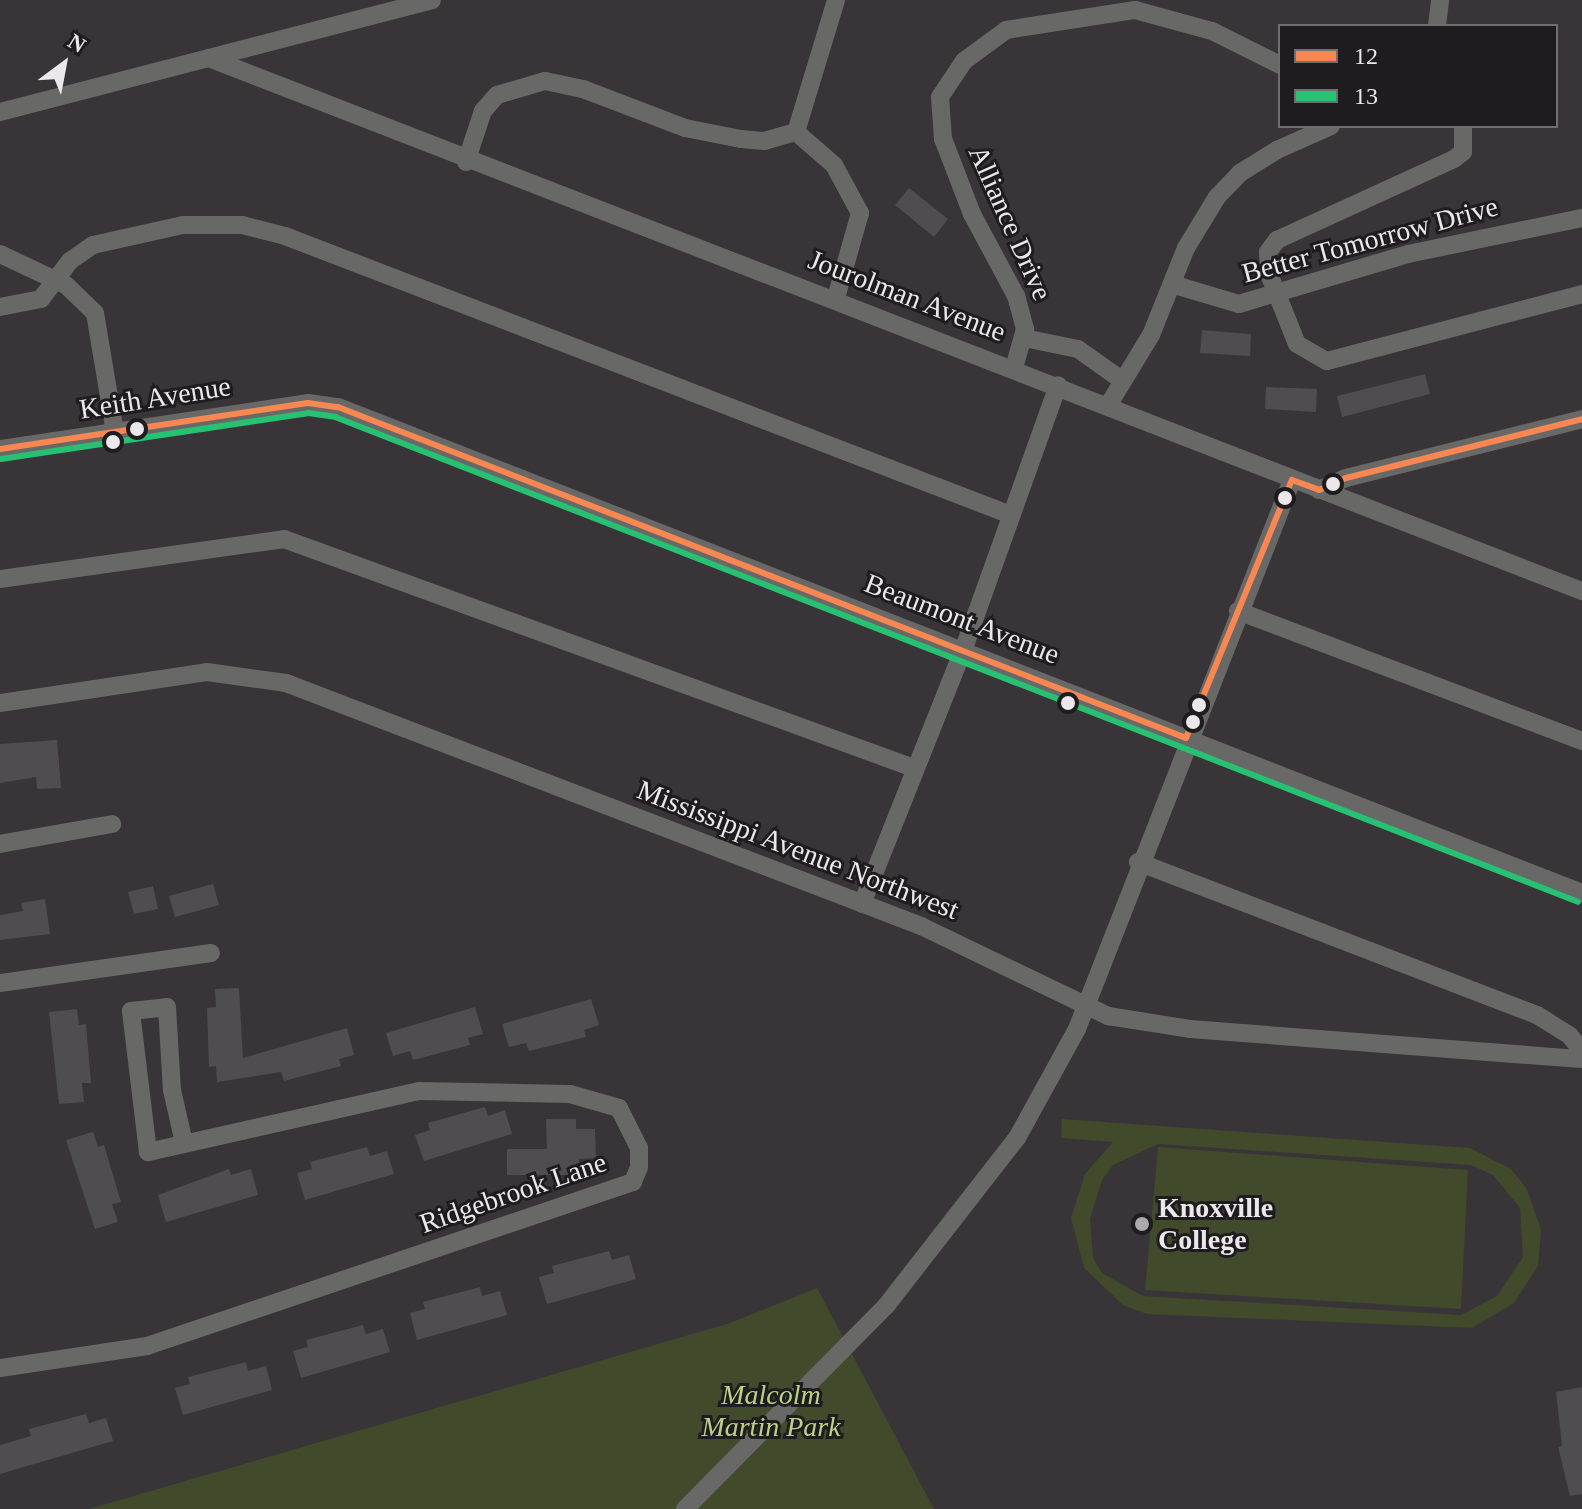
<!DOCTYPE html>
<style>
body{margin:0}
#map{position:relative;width:1582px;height:1509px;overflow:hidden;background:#383437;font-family:"Times New Roman",serif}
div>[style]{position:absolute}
.green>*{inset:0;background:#414a2a}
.building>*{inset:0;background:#504d50}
.minor>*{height:18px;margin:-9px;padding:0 9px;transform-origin:9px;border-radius:9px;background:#686867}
.bus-1>*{height:6px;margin:-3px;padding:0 3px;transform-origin:3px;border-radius:3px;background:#f88751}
.bus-2>*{height:6px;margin:-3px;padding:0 3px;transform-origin:3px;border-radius:3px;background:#26c172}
.dots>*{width:22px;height:22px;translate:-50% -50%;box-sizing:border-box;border:4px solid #1e1c1e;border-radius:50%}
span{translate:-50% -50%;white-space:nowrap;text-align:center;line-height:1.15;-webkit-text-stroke:6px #1e1c1e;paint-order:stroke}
.street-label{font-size:28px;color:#ebe7eb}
.poi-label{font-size:28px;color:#ebe7eb;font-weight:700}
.left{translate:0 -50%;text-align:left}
.park-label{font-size:28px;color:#bad285;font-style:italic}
.legend{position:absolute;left:1278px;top:24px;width:280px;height:104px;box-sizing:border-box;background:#1e1c1e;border:2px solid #706d70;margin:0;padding:10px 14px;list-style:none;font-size:24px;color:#ebe7eb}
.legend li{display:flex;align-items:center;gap:16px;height:40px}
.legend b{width:40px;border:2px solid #706d70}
.north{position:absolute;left:24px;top:24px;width:80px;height:80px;-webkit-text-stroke:6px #1e1c1e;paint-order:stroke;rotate:32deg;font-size:22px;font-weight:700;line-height:32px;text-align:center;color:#ebe7eb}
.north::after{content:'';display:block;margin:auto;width:28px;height:36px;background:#ebe7eb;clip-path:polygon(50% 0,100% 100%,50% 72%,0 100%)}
</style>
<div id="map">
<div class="green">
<div style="clip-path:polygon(evenodd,1062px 1119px,1470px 1148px,1511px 1169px,1527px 1189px,1541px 1230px,1538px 1266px,1514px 1303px,1472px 1328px,1147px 1314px,1123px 1305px,1084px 1268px,1071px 1218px,1085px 1174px,1113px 1142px,1061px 1138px,1062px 1119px,1158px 1144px,1471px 1165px,1493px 1175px,1520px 1208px,1523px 1257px,1497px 1296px,1461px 1315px,1143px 1296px,1102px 1273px,1093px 1258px,1090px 1219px,1102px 1180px,1113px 1165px,1158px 1144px)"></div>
<div style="clip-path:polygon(1158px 1147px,1468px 1170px,1461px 1309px,1145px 1290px)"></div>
<div style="clip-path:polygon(817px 1288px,934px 1509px,89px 1509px,730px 1323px)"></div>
</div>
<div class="building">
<div style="clip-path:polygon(909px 188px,948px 219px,934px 237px,895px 205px)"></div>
<div style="clip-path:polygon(1202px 330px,1251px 334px,1250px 356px,1200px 353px)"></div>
<div style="clip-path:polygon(1425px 374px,1430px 394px,1342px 417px,1337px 396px)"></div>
<div style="clip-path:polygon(1266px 387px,1317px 389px,1316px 412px,1265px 409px)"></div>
<div style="clip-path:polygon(57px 740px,61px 788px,37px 789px,36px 777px,0 783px,0 744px)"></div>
<div style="clip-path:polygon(213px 884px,219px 905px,175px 917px,169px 896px)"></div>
<div style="clip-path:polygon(153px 886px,158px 909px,134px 914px,128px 892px)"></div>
<div style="clip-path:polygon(45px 899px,50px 934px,0 940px,0 915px,23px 911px,21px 903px)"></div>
<div style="clip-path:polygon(239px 988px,243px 1058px,347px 1028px,354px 1055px,339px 1059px,341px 1066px,284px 1081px,281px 1072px,217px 1082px,216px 1066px,209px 1067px,207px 1008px,216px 1007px,215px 989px)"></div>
<div style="clip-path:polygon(591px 999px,599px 1025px,584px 1030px,586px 1037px,529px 1051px,526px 1043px,509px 1047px,502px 1024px)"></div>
<div style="clip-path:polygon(475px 1007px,483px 1034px,468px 1038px,470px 1045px,413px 1060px,410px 1051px,393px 1056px,386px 1033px)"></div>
<div style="clip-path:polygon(77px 1009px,79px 1025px,86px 1024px,91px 1083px,82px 1083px,84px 1102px,59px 1104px,49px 1012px)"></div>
<div style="clip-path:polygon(485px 1107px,488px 1116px,505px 1110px,512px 1134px,424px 1161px,415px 1135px,430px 1130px,428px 1123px)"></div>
<div style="clip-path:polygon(546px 1119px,576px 1119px,576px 1129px,595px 1129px,596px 1158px,579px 1159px,579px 1175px,507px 1175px,507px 1149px,547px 1149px)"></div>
<div style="clip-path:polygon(93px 1132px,98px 1147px,104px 1145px,121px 1202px,112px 1204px,118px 1222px,95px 1229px,66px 1140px)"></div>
<div style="clip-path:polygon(367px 1147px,370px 1156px,387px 1151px,394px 1174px,305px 1200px,297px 1173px,312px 1169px,310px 1162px)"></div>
<div style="clip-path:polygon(229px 1169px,231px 1175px,251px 1169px,258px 1195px,166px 1222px,158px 1195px)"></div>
<div style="clip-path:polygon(609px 1251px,612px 1260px,629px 1255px,636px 1279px,547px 1304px,539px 1277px,554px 1273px,552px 1266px)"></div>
<div style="clip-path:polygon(480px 1287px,482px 1296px,500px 1291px,507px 1315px,417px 1340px,410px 1313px,425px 1309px,423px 1302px)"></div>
<div style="clip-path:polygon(363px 1325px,366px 1334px,383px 1329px,390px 1352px,301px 1378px,293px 1351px,308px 1347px,306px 1340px)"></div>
<div style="clip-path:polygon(246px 1362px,248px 1371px,266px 1366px,272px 1390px,183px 1415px,175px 1388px,190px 1384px,188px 1377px)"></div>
<div style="clip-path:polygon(1582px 1387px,1582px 1494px,1570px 1496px,1558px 1447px,1562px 1446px,1556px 1392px)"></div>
<div style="clip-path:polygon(86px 1414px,89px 1423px,106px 1418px,113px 1441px,0 1474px,0 1445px,31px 1436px,29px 1429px)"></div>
</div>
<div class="minor">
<div style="left:1437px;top:26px;width:26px;rotate:-83deg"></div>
<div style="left:209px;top:58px;width:1473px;rotate:21.22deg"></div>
<div style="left:0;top:112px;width:446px;rotate:-14.5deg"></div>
<div style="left:1463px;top:126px;width:26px;rotate:90deg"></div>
<div style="left:1463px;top:152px;width:11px;rotate:142deg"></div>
<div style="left:1454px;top:159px;width:195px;rotate:155.4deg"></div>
<div style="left:1277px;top:240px;width:15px;rotate:127deg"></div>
<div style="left:1268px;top:252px;width:22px;rotate:87deg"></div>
<div style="left:1269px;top:274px;width:75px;rotate:68.2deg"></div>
<div style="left:1297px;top:344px;width:34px;rotate:30deg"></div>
<div style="left:1327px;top:361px;width:264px;rotate:-14.7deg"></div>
<div style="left:796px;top:132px;width:138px;rotate:-73.1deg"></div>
<div style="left:466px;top:162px;width:54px;rotate:-71.6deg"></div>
<div style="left:483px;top:111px;width:21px;rotate:-49deg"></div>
<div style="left:497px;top:95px;width:50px;rotate:-16.3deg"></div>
<div style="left:545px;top:81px;width:39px;rotate:12deg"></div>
<div style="left:583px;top:89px;width:109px;rotate:20.9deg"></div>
<div style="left:685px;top:128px;width:57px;rotate:11.1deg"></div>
<div style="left:741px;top:139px;width:23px;rotate:5deg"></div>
<div style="left:764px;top:141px;width:33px;rotate:-16deg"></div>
<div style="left:796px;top:132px;width:50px;rotate:41deg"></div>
<div style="left:834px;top:165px;width:55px;rotate:61.6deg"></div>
<div style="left:860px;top:213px;width:88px;rotate:105.8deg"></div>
<div style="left:0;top:254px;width:73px;rotate:25.2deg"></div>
<div style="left:66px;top:285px;width:40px;rotate:44deg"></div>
<div style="left:95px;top:313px;width:121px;rotate:80.5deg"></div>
<div style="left:1175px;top:285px;width:67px;rotate:16.5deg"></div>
<div style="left:1239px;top:304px;width:176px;rotate:-16.5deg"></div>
<div style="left:1408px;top:254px;width:178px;rotate:-11.7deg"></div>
<div style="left:0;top:307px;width:42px;rotate:-11deg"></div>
<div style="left:41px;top:299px;width:48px;rotate:-52.7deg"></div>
<div style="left:70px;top:261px;width:28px;rotate:-35deg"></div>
<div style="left:93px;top:245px;width:92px;rotate:-12.5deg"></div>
<div style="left:183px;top:225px;width:59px"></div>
<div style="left:242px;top:225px;width:44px;rotate:14.3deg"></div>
<div style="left:285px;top:236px;width:778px;rotate:21.02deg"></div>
<div style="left:1024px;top:338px;width:55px;rotate:11.5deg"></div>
<div style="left:1078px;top:349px;width:55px;rotate:35.4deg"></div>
<div style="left:1014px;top:368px;width:41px;rotate:-74.2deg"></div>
<div style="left:1025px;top:329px;width:34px;rotate:-105deg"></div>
<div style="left:1016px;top:296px;width:93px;rotate:-118.2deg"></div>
<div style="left:972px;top:214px;width:80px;rotate:-111.1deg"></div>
<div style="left:943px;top:139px;width:42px;rotate:-94.1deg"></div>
<div style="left:940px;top:97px;width:43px;rotate:-56.3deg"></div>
<div style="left:964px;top:61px;width:52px;rotate:-36.4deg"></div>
<div style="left:1006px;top:30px;width:131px;rotate:-8.8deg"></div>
<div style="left:1135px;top:10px;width:80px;rotate:15.3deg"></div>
<div style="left:1212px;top:31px;width:76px;rotate:26.6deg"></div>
<div style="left:1109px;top:404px;width:81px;rotate:-58.7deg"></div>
<div style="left:1151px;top:335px;width:94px;rotate:-68.1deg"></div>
<div style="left:1186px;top:248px;width:60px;rotate:-58.7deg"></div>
<div style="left:1217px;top:197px;width:33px;rotate:-46deg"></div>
<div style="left:1240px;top:173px;width:44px;rotate:-31.9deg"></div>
<div style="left:1277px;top:150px;width:59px;rotate:-24deg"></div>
<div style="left:0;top:449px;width:311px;rotate:-8.5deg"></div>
<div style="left:308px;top:403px;width:30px;rotate:8deg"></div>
<div style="left:338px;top:407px;width:1336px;rotate:21.34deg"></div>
<div style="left:1319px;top:490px;width:30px;rotate:-24deg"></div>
<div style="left:1346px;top:478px;width:243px;rotate:-14deg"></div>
<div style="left:0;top:579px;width:287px;rotate:-8deg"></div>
<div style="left:284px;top:539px;width:670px;rotate:19.98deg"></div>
<div style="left:1238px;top:611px;width:368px;rotate:20.7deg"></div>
<div style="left:0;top:703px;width:209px;rotate:-8.5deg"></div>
<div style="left:207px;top:672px;width:80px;rotate:7.9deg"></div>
<div style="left:286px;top:683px;width:680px;rotate:20.94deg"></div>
<div style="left:921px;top:926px;width:208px;rotate:25.7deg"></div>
<div style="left:1108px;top:1016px;width:83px;rotate:9deg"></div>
<div style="left:1190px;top:1029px;width:393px;rotate:4.4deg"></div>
<div style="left:0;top:844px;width:114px;rotate:-10.1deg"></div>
<div style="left:1138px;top:862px;width:427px;rotate:21deg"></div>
<div style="left:1537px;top:1015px;width:39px;rotate:32deg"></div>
<div style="left:1570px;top:1036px;width:19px;rotate:51deg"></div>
<div style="left:862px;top:904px;width:276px;rotate:-68.3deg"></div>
<div style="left:964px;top:648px;width:279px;rotate:-70.3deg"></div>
<div style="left:0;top:983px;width:213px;rotate:-8.1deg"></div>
<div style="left:0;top:1368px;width:149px;rotate:-8.5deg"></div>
<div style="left:147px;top:1346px;width:513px;rotate:-18.65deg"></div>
<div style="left:633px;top:1182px;width:16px;rotate:-68deg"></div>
<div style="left:639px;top:1167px;width:19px;rotate:-90deg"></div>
<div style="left:639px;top:1148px;width:45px;rotate:-116.6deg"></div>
<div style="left:619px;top:1108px;width:51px;rotate:-164.1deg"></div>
<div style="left:570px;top:1094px;width:151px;rotate:-178.9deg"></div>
<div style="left:419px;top:1091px;width:278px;rotate:167.3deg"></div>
<div style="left:148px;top:1152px;width:142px;rotate:-96.9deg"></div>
<div style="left:131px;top:1011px;width:36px;rotate:-6deg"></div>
<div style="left:167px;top:1007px;width:83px;rotate:86.6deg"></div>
<div style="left:172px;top:1090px;width:54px;rotate:77.2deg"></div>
<div style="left:685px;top:1509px;width:286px;rotate:-45.3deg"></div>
<div style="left:886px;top:1306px;width:213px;rotate:-52.1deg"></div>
<div style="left:1017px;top:1138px;width:124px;rotate:-61.2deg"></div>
<div style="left:1077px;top:1029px;width:590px;rotate:-68.61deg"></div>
</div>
<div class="bus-1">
<div style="left:0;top:449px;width:311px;rotate:-8.5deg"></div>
<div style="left:308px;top:403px;width:30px;rotate:8deg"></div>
<div style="left:338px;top:407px;width:910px;rotate:21.32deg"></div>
<div style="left:1186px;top:738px;width:279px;rotate:-67.7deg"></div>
<div style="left:1292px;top:480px;width:29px;rotate:20deg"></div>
<div style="left:1319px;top:490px;width:30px;rotate:-24deg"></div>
<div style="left:1346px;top:478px;width:243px;rotate:-14deg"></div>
</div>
<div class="bus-2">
<div style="left:1px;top:459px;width:310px;rotate:-8.5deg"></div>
<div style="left:308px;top:413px;width:27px;rotate:8deg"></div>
<div style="left:335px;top:417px;width:1334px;rotate:21.31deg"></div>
</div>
<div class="dots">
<div style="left:137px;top:429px;background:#ebe7eb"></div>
<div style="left:113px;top:442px;background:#ebe7eb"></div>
<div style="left:1333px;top:484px;background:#ebe7eb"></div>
<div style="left:1285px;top:498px;background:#ebe7eb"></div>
<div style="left:1068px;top:703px;background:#ebe7eb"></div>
<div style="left:1199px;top:705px;background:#ebe7eb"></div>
<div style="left:1193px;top:722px;background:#ebe7eb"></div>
<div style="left:1142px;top:1224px;background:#aca8ac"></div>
</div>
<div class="street-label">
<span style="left:1010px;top:223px;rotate:66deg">Alliance Drive</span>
<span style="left:1370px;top:240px;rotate:-15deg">Better Tomorrow Drive</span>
<span style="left:907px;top:296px;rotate:21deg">Jourolman Avenue</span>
<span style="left:155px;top:398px;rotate:-9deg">Keith Avenue</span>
<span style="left:962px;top:619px;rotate:21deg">Beaumont Avenue</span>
<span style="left:798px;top:850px;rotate:21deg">Mississippi Avenue Northwest</span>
<span style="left:513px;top:1193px;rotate:-19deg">Ridgebrook Lane</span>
</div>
<div class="poi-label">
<span class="left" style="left:1158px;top:1224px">Knoxville<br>College</span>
</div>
<div class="park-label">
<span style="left:771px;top:1411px">Malcolm<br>Martin Park</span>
</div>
<ul class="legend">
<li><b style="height:10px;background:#f88751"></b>12</li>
<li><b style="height:10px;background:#26c172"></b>13</li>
</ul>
<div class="north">N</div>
</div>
